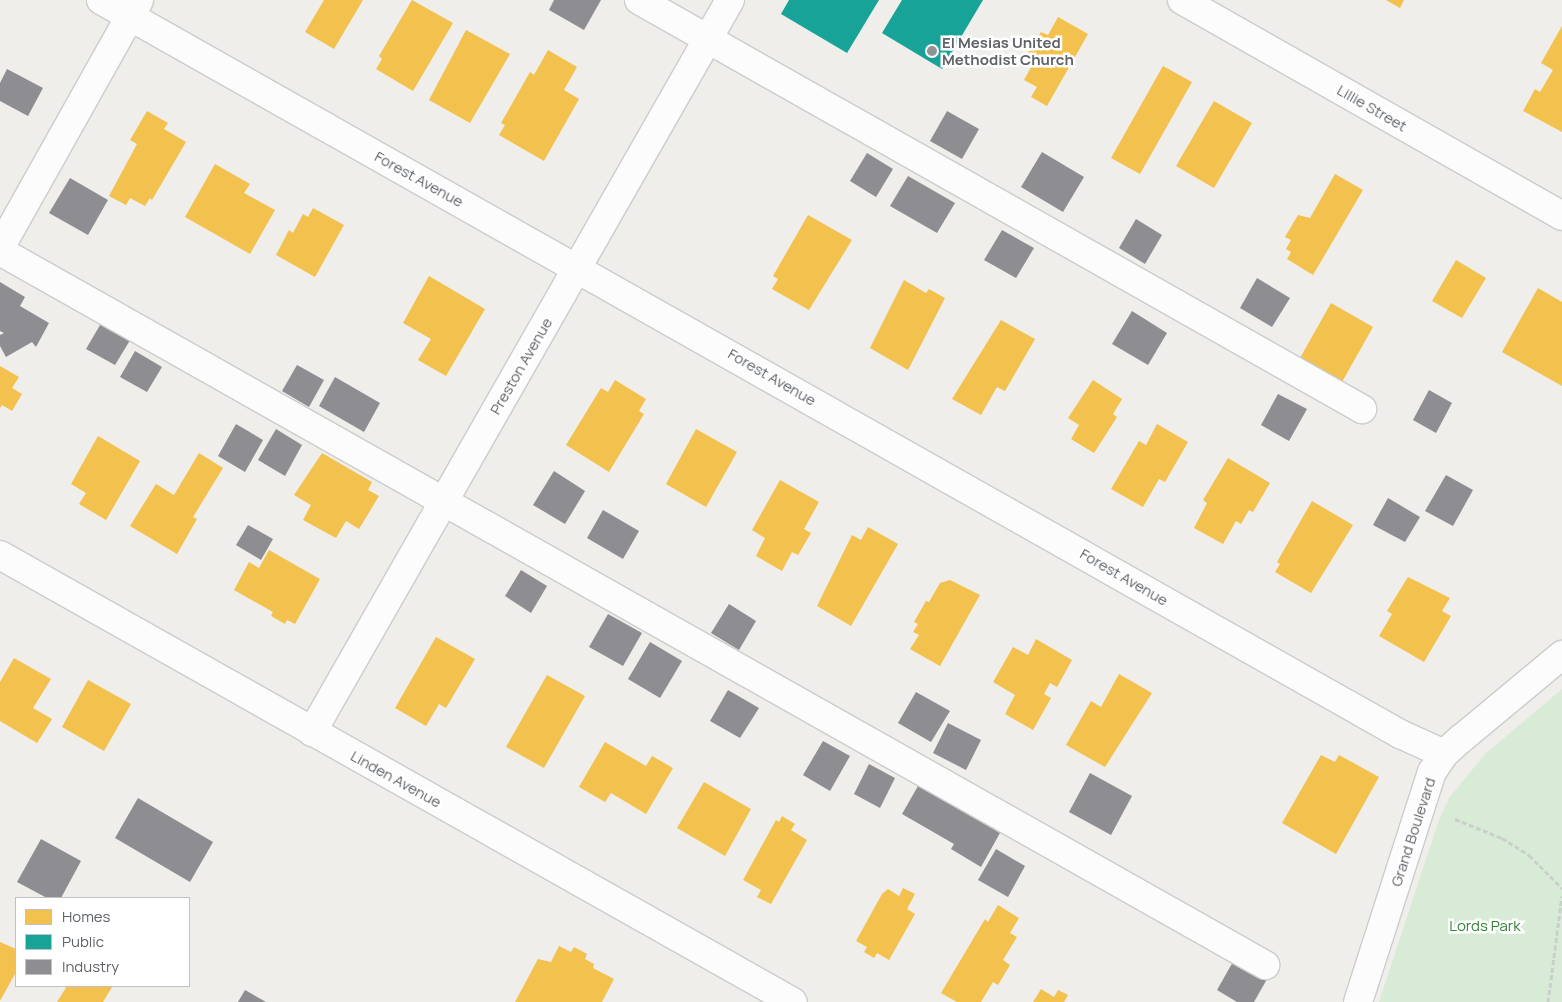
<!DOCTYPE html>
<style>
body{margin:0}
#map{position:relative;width:1562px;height:1002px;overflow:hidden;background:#efeeea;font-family:Manrope,sans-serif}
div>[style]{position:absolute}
.green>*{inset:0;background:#d8ebd6}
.homes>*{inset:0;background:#f2c14e}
.public>*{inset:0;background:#17a398}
.industry>*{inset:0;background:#8d8d92}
.path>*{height:3px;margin-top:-1.5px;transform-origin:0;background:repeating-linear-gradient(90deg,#cacfcc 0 5px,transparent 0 7.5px)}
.roads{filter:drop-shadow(1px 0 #cbcccc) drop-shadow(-1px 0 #cbcccc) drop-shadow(0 1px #cbcccc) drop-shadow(0 -1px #cbcccc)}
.minor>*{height:28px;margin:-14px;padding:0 14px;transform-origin:14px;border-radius:14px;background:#fdfcfc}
.dots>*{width:14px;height:14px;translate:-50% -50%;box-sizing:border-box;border:2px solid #fff;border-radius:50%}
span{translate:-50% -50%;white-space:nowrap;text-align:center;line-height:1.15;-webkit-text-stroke:5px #fff;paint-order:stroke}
.poi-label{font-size:15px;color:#5f6368;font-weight:700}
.left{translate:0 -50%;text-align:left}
.street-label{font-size:15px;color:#5f6368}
.park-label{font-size:15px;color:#348238}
.legend{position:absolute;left:15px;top:897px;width:175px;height:90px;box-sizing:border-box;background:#fff;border:1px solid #bfc1c3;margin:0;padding:6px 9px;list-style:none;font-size:15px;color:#5f6368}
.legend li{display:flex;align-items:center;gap:10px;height:25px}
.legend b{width:25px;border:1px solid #bfc1c3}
</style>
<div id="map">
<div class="green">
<div style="clip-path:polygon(1562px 689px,1562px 1002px,1379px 1002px,1439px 820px,1449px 798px,1485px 754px)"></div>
</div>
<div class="homes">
<div style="clip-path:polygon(324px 0,363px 0,334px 49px,305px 32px)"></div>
<div style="clip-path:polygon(412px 0,453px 23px,413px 91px,376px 69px,382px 59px,379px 56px)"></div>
<div style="clip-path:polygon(1386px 0,1404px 0,1400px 8px)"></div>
<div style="clip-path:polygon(1058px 17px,1088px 34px,1047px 106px,1031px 97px,1037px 87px,1024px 80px,1034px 62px,1026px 57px,1041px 32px,1048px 35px)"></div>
<div style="clip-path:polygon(1562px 26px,1562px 132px,1523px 111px,1535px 89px,1540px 92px,1553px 70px,1541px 63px)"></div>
<div style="clip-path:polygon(466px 30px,510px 54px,470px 123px,429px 100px)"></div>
<div style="clip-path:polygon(548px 50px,577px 67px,564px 90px,579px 99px,544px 161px,499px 135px,505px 125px,501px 123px,530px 72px,534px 75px)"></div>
<div style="clip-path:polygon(1163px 66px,1192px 82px,1140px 174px,1111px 158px)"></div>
<div style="clip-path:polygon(1214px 101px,1252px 123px,1214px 188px,1176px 166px)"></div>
<div style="clip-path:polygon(147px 111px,168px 123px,164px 129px,186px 142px,152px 200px,150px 198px,145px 206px,130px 198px,126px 205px,109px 196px,137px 144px,130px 140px)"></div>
<div style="clip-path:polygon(215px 164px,250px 184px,244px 193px,275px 210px,250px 254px,185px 217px)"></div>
<div style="clip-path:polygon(1335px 174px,1363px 190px,1313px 275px,1287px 259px,1291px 252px,1286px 249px,1291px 240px,1285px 237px,1298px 215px,1310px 218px)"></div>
<div style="clip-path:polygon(313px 208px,344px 225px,315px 277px,276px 255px,289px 230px,293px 233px,303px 214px,308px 217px)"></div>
<div style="clip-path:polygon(808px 215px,852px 240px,809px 310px,772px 289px,778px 279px,773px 276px)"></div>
<div style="clip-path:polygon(1456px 260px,1486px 278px,1462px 318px,1432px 301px)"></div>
<div style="clip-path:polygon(429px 276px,485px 309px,446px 376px,418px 360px,431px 339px,403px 323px)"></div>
<div style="clip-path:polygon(904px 280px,926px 293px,929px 289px,945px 298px,908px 370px,870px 348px)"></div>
<div style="clip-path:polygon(1538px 288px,1562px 302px,1562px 386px,1502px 352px)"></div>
<div style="clip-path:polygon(1331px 303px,1373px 327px,1342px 382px,1300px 358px)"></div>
<div style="clip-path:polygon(1001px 320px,1035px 339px,1005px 391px,997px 387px,981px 415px,952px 399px)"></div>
<div style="clip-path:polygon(0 366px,19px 377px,12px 388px,22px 394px,12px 411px,2px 405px,0 408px)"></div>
<div style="clip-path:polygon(615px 380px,646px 399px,639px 411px,644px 414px,609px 472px,566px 445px,601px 388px,608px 392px)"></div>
<div style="clip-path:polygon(1093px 380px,1122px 399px,1113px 414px,1117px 417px,1094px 453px,1071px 439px,1079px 425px,1068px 418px)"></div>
<div style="clip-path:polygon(1157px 424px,1188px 442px,1165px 482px,1159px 479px,1143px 507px,1111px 489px,1139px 441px,1146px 445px)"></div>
<div style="clip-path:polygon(696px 429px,737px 452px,706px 507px,666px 484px)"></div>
<div style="clip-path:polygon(98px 436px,140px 461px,106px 520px,79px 504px,86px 493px,71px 484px)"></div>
<div style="clip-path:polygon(199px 453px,223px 468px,193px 517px,197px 519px,177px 554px,130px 526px,156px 484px,174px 495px)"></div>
<div style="clip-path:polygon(322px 453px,372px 482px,368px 490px,379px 496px,359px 529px,346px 521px,336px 538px,303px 520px,311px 505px,294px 495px)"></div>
<div style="clip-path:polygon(1228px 458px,1270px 483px,1253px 512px,1249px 510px,1241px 524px,1236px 521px,1223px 544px,1194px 528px,1207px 503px,1203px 500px)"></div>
<div style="clip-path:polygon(780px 480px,819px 502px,804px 529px,811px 533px,798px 555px,792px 552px,782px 571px,756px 556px,765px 538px,752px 530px)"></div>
<div style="clip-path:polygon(1312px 501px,1353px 525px,1311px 593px,1275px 572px,1280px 564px,1277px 562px)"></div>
<div style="clip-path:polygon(868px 527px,898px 544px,851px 626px,817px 606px,852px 535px,861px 540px)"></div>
<div style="clip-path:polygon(269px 550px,320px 579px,295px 624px,287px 620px,285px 624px,271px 616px,273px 612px,234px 590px,249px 562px,259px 568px)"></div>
<div style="clip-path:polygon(1408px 577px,1450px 598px,1442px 611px,1451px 616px,1424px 662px,1379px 636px,1392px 614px,1387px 611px)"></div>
<div style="clip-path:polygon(950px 580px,980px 595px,940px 666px,910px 649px,919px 635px,913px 632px,918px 624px,914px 622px,926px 601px,929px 602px,940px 583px)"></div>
<div style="clip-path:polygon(436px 637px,475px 659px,446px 708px,439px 704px,426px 726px,395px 708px)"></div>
<div style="clip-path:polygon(1036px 639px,1072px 660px,1057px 687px,1050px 683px,1044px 694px,1051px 698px,1033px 730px,1005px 714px,1015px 695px,993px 682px,1013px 647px,1028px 655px)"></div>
<div style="clip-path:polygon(14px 658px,51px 679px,33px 708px,52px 719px,37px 743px,0 721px,0 682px)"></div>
<div style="clip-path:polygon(1119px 674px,1152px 693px,1105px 767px,1066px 745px,1091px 701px,1101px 707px)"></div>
<div style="clip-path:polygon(547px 675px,585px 696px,544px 768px,506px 747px)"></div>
<div style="clip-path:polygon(88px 680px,131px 704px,104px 751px,62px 727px)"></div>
<div style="clip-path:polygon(605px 742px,646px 766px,652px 756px,673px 768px,646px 814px,611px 793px,605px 802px,579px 787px)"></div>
<div style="clip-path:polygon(1321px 755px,1335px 762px,1339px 755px,1379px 777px,1336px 854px,1282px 823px)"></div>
<div style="clip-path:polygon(704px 782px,751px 809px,725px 856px,677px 828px)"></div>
<div style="clip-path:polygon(782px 816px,795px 824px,791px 830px,807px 840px,771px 904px,757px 897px,761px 890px,743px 880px,776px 820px,779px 822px)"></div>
<div style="clip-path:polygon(903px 888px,915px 894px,907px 909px,915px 914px,889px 960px,877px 953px,874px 958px,864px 952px,867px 947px,856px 941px,882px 894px,888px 889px,899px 896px)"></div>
<div style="clip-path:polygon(998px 905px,1019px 918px,1010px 933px,1017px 937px,1003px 960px,1010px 965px,998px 985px,993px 982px,981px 1002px,957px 1002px,941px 993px,985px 919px,988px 922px)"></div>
<div style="clip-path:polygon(0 942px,16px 949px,16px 972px,0 1001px)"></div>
<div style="clip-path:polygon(559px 946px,571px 952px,574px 947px,587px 954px,585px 959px,594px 964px,593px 968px,614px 979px,602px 1002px,515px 1002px,538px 959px,551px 962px)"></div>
<div style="clip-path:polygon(67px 986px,111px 986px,112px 987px,103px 1002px,57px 1002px)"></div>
<div style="clip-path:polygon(1041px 989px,1054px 997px,1058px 990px,1068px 995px,1064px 1002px,1033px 1002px)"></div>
</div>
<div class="public">
<div style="clip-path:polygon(789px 0,879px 0,847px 53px,781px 14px)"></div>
<div style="clip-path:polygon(902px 0,983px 0,942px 69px,882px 33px)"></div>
</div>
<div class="industry">
<div style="clip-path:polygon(554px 0,601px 0,584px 30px,549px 10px)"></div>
<div style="clip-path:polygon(7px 69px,43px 88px,28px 116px,0 101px,0 83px)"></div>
<div style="clip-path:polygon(947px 111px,979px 129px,962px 159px,930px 141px)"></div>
<div style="clip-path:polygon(1042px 152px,1084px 177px,1063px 212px,1021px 187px)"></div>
<div style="clip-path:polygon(867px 153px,893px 169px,876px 197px,850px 181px)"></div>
<div style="clip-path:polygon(908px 176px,955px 203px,937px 233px,890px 206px)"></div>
<div style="clip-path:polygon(70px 178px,108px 200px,88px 235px,49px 213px)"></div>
<div style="clip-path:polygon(1136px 219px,1162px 235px,1145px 264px,1119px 248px)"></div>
<div style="clip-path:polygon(1002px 230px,1034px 248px,1016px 278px,984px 260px)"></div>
<div style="clip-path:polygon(1257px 278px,1290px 298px,1272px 327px,1240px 308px)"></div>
<div style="clip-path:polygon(0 282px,25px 297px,20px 306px,49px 323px,36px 347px,32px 342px,6px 357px,0 346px,0 335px,4px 333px,0 331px)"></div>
<div style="clip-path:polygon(1132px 311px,1167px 333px,1148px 365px,1112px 344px)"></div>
<div style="clip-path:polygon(103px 320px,132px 337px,115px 365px,86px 349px)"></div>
<div style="clip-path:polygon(135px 351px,162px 367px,147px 392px,120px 377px)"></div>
<div style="clip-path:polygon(297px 365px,324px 380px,309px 407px,282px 391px)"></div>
<div style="clip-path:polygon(335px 377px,380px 403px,364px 432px,319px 406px)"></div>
<div style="clip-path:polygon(1429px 390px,1452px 403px,1436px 433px,1413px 420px)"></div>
<div style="clip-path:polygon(1278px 394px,1307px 409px,1289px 441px,1261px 425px)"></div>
<div style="clip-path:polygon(236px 424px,263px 440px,245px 472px,218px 456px)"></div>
<div style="clip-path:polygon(276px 429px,302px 445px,285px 476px,258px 460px)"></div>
<div style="clip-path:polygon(554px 471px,585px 491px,565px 524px,533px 505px)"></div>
<div style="clip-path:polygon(1446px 475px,1473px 490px,1453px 526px,1425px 511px)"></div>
<div style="clip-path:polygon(1388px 498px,1420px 517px,1405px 542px,1373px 525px)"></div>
<div style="clip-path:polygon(603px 510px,639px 531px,623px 559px,587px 538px)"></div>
<div style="clip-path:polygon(248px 525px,273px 539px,261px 560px,236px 545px)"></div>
<div style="clip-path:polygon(521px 570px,547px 586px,531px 613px,505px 596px)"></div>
<div style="clip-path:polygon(729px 604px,756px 621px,739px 650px,711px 633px)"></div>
<div style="clip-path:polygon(608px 614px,642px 633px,623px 666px,589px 647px)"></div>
<div style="clip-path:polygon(650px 642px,682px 661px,660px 698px,628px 679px)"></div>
<div style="clip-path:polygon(728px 690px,759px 708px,740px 738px,710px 721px)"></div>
<div style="clip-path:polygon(916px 692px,950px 711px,931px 742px,898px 723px)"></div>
<div style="clip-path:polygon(948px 723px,981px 740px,966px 770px,933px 753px)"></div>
<div style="clip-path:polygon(823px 741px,850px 756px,830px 791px,803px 775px)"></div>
<div style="clip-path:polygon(869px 764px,895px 778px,880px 808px,854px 794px)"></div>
<div style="clip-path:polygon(1090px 773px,1132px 796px,1111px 835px,1069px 812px)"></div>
<div style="clip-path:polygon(918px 786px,1000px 833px,981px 867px,951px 849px,954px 844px,902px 814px)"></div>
<div style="clip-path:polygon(138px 798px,213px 842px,190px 882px,115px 838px)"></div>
<div style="clip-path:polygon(41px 839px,81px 861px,61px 898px,47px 898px,17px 882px)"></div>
<div style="clip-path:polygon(996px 849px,1025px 866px,1008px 897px,978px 880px)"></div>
<div style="clip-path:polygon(1234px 960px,1267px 979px,1254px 1002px,1237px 1002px,1217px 990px)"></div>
<div style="clip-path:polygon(245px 990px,266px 1002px,238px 1002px)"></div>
</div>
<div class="path">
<div style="left:1455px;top:819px;width:51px;rotate:22deg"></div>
<div style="left:1502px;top:838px;width:32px;rotate:32deg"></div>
<div style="left:1529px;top:855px;width:47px;rotate:45deg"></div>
<div style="left:1548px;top:1002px;width:107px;rotate:-82.5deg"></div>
</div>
<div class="roads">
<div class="minor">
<div style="left:101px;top:0;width:1492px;rotate:29.47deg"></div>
<div style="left:1400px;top:734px;width:48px;rotate:24.4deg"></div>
<div style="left:639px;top:0;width:831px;rotate:29.5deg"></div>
<div style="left:1182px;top:0;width:437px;rotate:29.6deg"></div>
<div style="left:0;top:248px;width:284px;rotate:-60.7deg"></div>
<div style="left:0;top:251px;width:1453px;rotate:29.44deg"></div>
<div style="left:0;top:555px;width:910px;rotate:29.41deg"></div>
<div style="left:312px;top:732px;width:843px;rotate:-60.27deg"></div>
<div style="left:1358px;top:1002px;width:242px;rotate:-72.2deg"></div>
<div style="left:1432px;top:772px;width:22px;rotate:-56deg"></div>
<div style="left:1444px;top:754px;width:24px;rotate:-42deg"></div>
<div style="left:1462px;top:738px;width:130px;rotate:-39.7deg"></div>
</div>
</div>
<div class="dots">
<div style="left:932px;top:51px;background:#919496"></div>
</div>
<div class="poi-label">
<span class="left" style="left:942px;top:51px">El Mesias United<br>Methodist Church</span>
</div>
<div class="street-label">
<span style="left:1372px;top:108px;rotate:30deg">Lillie Street</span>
<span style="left:419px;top:179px;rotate:29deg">Forest Avenue</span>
<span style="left:521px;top:366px;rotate:-60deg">Preston Avenue</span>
<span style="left:772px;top:377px;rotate:30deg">Forest Avenue</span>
<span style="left:1124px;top:577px;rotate:30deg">Forest Avenue</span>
<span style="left:396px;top:779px;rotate:29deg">Linden Avenue</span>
<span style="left:1413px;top:832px;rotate:-72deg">Grand Boulevard</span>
</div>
<div class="park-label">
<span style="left:1485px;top:926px">Lords Park</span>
</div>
<ul class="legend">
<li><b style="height:14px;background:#f2c14e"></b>Homes</li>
<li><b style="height:14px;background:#17a398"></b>Public</li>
<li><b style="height:14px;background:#8d8d92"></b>Industry</li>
</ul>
</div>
